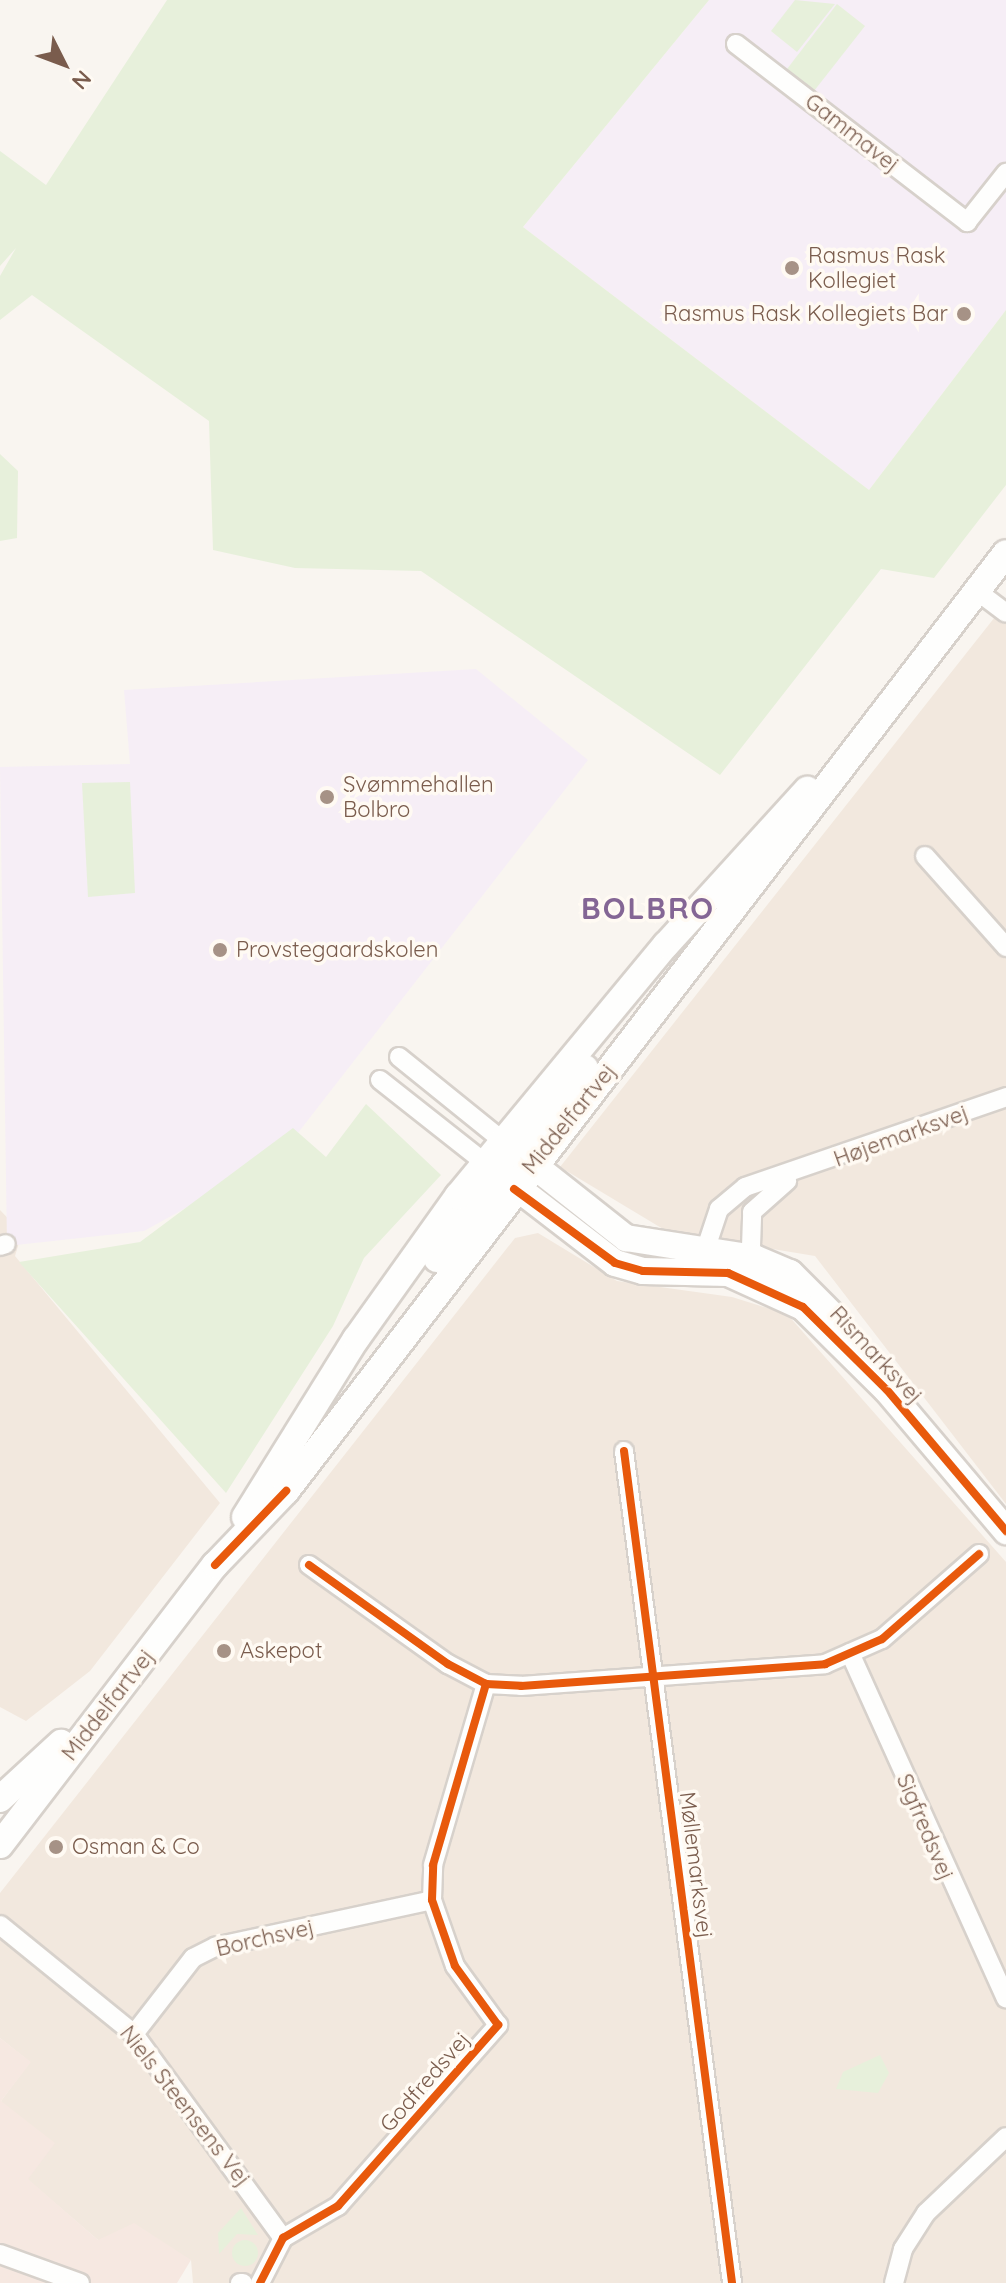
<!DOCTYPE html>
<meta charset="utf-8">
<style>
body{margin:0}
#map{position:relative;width:1006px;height:2283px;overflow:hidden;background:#f9f5f0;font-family:Quicksand,sans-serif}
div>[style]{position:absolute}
.residential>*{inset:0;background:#f2e8de}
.commercial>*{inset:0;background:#f6e8e1}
.education>*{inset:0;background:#f6eef6}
.green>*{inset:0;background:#e7f0db}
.round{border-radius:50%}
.roads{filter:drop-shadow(2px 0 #d7d1cb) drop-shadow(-2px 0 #d7d1cb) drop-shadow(0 2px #d7d1cb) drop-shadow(0 -2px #d7d1cb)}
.street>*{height:18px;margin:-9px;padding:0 9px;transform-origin:9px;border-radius:9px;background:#fefefd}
.secondary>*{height:26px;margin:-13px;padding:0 13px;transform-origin:13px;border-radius:13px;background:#fefefd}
.cycleway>*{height:8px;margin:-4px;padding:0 4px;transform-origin:4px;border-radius:4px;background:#e8590c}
.dots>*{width:22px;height:22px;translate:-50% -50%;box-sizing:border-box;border:4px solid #fffaf3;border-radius:50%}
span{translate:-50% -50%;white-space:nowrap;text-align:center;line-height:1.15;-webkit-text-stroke:7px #fffaf3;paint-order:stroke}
.street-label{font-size:22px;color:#7a5c4d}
.poi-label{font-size:22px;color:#7a5c4d}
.left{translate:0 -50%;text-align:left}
.right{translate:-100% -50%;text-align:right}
.district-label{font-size:30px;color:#846695;font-weight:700;letter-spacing:2px}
.north{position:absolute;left:24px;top:24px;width:80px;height:80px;-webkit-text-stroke:6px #fffaf3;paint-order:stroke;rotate:132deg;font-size:22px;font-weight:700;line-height:32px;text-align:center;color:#7a5c4d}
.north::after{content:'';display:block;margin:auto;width:28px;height:36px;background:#7a5c4d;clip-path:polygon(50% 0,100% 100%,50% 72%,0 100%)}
</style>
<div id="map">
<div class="residential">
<div style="clip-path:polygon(1006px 603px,1006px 1504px,815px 1256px,668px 1232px,560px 1167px)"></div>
<div style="clip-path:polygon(0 1210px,22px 1233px,15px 1256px,220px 1503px,90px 1671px,26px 1721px,0 1707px)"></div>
<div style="clip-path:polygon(538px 1233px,617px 1281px,732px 1297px,787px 1314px,1006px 1562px,1006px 2283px,193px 2283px,191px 2260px,98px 2240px,27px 2179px,1px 2101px,30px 2062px,0 2038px,0 1893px,515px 1238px)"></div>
</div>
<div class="commercial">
<div style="clip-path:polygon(0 2038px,31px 2062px,1px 2101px,55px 2143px,28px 2179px,98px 2240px,134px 2223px,191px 2260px,177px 2283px,0 2283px)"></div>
</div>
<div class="education">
<div style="clip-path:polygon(709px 0,1006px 0,1006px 310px,869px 490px,523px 227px)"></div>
<div style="clip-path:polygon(476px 669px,588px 760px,280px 1156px,144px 1231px,7px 1246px,0 767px,130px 764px,124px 690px)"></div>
</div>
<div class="green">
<div style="clip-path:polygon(167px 0,709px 0,523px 227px,869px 490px,1006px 310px,1006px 485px,934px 578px,881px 569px,720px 775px,421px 571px,295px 568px,213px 550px,209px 421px,32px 295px,0 320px,0 276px,16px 248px,0 266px,0 151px,46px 185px)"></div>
<div style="clip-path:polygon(795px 0,835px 4px,797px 52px,771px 31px)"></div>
<div style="clip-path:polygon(837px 4px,865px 26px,814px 91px,787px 69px)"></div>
<div style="clip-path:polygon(0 454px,18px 471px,17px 538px,0 541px)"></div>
<div style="clip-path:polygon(130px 782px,135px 893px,88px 897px,82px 783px)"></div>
<div style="clip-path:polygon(366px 1104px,441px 1175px,364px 1258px,333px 1326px,226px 1493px,19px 1262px,140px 1242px,293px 1128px,326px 1157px)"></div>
<div style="clip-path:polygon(880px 2055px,889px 2073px,878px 2093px,836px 2089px,843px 2072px)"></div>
<div style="clip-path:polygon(241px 2208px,258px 2235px,237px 2234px,219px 2254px,218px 2233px)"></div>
<div class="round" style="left:232px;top:2240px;width:26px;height:26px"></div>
</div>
<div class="roads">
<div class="street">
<div style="left:736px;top:44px;width:292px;rotate:37.6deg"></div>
<div style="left:967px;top:222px;width:63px;rotate:-51.5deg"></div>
<div style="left:977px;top:591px;width:36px;rotate:37deg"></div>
<div style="left:925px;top:856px;width:122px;rotate:48.3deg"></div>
<div style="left:399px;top:1057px;width:134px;rotate:38.9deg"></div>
<div style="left:380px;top:1080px;width:134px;rotate:38.3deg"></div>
<div style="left:0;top:1246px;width:6px;rotate:-18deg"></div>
<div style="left:702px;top:1260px;width:54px;rotate:-71.6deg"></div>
<div style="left:719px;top:1209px;width:34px;rotate:-40deg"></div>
<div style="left:745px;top:1187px;width:276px;rotate:-19deg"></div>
<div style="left:738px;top:1262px;width:20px;rotate:-49deg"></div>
<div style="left:751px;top:1247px;width:35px;rotate:-88deg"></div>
<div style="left:752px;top:1212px;width:47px;rotate:-41.5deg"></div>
<div style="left:624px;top:1451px;width:839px;rotate:82.6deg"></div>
<div style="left:309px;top:1565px;width:171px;rotate:35.5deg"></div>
<div style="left:448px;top:1664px;width:43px;rotate:27.8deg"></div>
<div style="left:486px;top:1684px;width:35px;rotate:3deg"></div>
<div style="left:521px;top:1686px;width:305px;rotate:-4.1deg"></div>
<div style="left:825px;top:1664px;width:62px;rotate:-23.7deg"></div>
<div style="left:882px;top:1639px;width:129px;rotate:-41.2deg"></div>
<div style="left:850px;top:1653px;width:379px;rotate:65.7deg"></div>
<div style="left:0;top:1925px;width:173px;rotate:39.1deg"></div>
<div style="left:134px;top:2034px;width:253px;rotate:53.9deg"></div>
<div style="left:134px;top:2034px;width:96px;rotate:-52.2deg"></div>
<div style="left:193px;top:1958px;width:25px;rotate:-27deg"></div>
<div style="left:215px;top:1947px;width:222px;rotate:-12.2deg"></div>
<div style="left:0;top:2254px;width:85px;rotate:19.9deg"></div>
<div style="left:240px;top:2283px;width:3px"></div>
<div style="left:260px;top:2283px;width:51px;rotate:-62.9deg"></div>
<div style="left:283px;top:2238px;width:64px;rotate:-30.2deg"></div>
<div style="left:338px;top:2206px;width:242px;rotate:-48.5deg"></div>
<div style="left:498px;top:2025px;width:73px;rotate:-126.1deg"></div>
<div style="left:455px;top:1966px;width:70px;rotate:-109.2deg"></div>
<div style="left:432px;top:1900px;width:35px;rotate:-88deg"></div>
<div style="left:433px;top:1865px;width:189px;rotate:-73.7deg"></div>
<div style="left:894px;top:2283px;width:35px;rotate:-75deg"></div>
<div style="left:903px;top:2249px;width:43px;rotate:-57.4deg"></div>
<div style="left:926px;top:2213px;width:110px;rotate:-43.5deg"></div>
</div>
<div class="secondary">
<div style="left:503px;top:1141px;width:157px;rotate:38.3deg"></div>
<div style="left:626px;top:1238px;width:130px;rotate:8.9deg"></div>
<div style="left:754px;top:1258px;width:39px;rotate:23deg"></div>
<div style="left:790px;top:1273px;width:65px;rotate:45deg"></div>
<div style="left:485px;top:1163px;width:164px;rotate:37.6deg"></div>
<div style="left:615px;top:1263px;width:29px;rotate:16deg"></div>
<div style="left:643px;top:1271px;width:85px;rotate:1.3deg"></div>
<div style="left:728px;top:1273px;width:82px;rotate:24.4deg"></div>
<div style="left:803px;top:1307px;width:118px;rotate:44.7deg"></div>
<div style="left:887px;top:1390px;width:185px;rotate:49.8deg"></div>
<div style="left:516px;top:1169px;width:15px;rotate:-82deg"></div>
<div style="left:518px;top:1154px;width:109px;rotate:-52.1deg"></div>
<div style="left:437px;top:1259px;width:104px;rotate:-53.2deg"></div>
<div style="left:499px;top:1176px;width:17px;rotate:-83deg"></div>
<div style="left:245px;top:1517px;width:210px;rotate:-58.1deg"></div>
<div style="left:356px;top:1339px;width:176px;rotate:-54.5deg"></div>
<div style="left:458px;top:1196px;width:326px;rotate:-50.4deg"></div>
<div style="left:666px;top:945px;width:210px;rotate:-47.7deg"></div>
<div style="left:0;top:1799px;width:83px;rotate:-42.6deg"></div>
<div style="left:0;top:1845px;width:353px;rotate:-52.5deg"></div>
<div style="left:215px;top:1565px;width:103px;rotate:-46.2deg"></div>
<div style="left:286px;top:1491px;width:1182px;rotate:-52.49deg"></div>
</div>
</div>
<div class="cycleway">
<div style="left:514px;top:1189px;width:125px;rotate:36.2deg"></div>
<div style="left:615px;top:1263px;width:29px;rotate:16deg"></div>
<div style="left:643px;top:1271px;width:85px;rotate:1.3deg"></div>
<div style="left:728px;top:1273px;width:82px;rotate:24.4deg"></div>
<div style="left:803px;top:1307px;width:118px;rotate:44.7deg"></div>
<div style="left:887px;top:1390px;width:185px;rotate:49.8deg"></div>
<div style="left:624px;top:1451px;width:839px;rotate:82.6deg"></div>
<div style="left:215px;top:1565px;width:103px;rotate:-46.2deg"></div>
<div style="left:309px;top:1565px;width:171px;rotate:35.5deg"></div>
<div style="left:448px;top:1664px;width:43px;rotate:27.8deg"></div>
<div style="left:486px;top:1684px;width:35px;rotate:3deg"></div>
<div style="left:521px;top:1686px;width:305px;rotate:-4.1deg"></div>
<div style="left:825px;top:1664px;width:62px;rotate:-23.7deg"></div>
<div style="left:882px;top:1639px;width:129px;rotate:-41.2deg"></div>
<div style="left:260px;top:2283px;width:51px;rotate:-62.9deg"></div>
<div style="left:283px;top:2238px;width:64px;rotate:-30.2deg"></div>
<div style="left:338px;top:2206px;width:242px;rotate:-48.5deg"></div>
<div style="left:498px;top:2025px;width:73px;rotate:-126.1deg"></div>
<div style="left:455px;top:1966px;width:70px;rotate:-109.2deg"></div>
<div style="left:432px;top:1900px;width:35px;rotate:-88deg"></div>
<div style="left:433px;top:1865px;width:189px;rotate:-73.7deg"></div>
</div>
<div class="dots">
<div style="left:792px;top:268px;background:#a69286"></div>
<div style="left:964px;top:314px;background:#a69286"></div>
<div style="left:327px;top:797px;background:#a69286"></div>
<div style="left:220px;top:950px;background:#a69286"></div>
<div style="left:224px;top:1651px;background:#a69286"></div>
<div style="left:56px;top:1847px;background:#a69286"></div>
</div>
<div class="street-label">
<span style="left:852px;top:133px;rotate:38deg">Gammavej</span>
<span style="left:569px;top:1119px;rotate:-51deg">Middelfartvej</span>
<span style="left:901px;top:1136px;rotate:-20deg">Højemarksvej</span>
<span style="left:876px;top:1355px;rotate:47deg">Rismarksvej</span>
<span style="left:108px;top:1705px;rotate:-52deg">Middelfartvej</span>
<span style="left:925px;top:1827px;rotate:67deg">Sigfredsvej</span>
<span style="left:696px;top:1865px;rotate:83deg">Møllemarksvej</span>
<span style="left:265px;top:1938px;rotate:-13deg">Borchsvej</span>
<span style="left:425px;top:2082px;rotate:-49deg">Godfredsvej</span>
<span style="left:185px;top:2106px;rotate:52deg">Niels Steensens Vej</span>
</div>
<div class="poi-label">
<span class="left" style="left:808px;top:268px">Rasmus Rask<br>Kollegiet</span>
<span class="right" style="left:948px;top:314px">Rasmus Rask Kollegiets Bar</span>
<span class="left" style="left:343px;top:797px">Svømmehallen<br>Bolbro</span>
<span class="left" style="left:236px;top:950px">Provstegaardskolen</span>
<span class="left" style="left:240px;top:1651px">Askepot</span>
<span class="left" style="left:72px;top:1847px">Osman &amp; Co</span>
</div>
<div class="district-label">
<span style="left:648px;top:908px">BOLBRO</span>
</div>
<div class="north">N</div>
</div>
